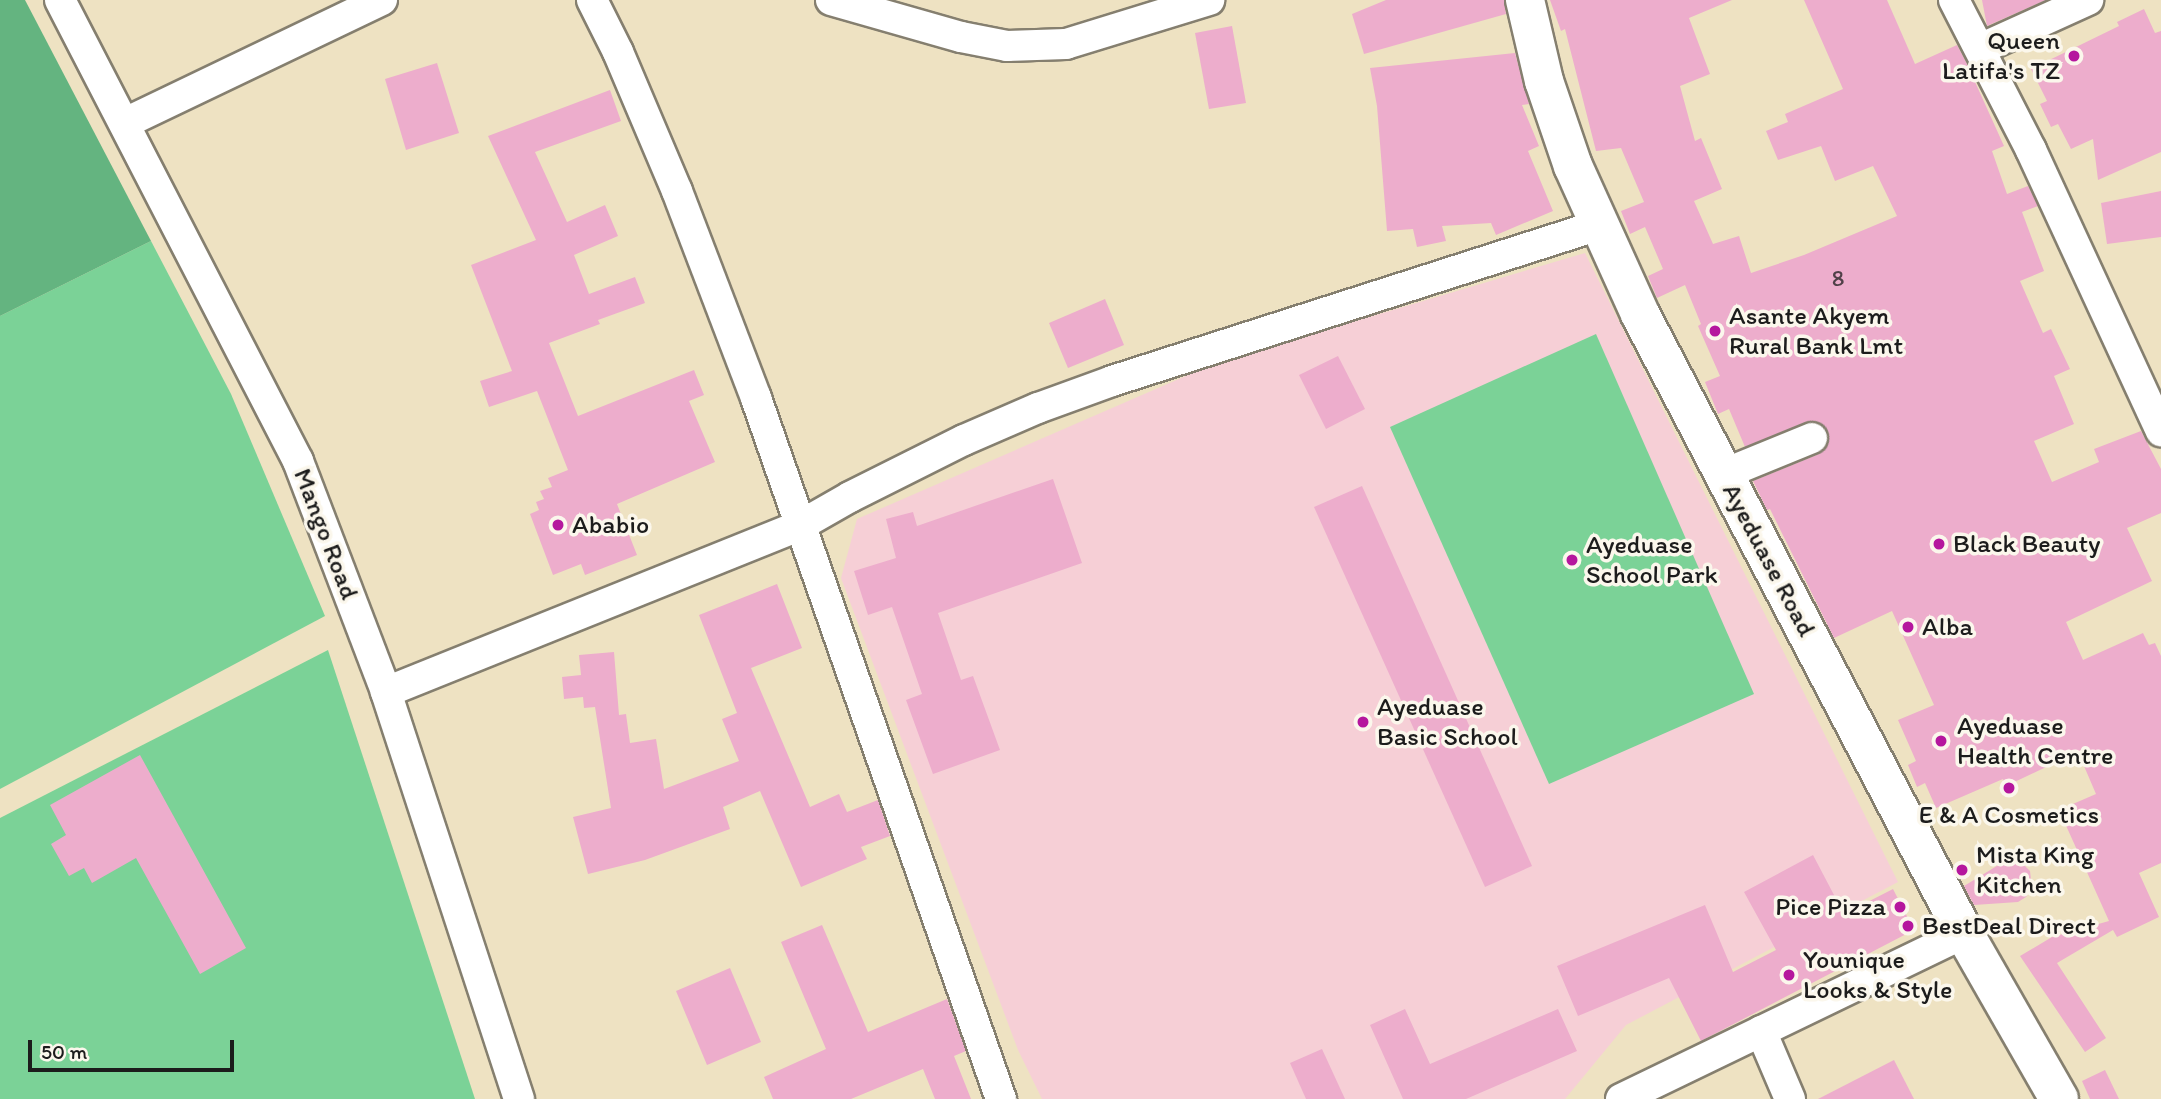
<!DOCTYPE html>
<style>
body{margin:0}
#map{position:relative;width:2161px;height:1099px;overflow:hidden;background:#eee2c2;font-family:Itim,sans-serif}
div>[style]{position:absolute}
.built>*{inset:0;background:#f6cfd6}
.green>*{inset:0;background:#7bd297}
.forest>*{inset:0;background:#64b480}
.building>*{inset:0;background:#edadcc}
.roads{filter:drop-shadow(2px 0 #857f6f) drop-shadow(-2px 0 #857f6f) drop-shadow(0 2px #857f6f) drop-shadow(0 -2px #857f6f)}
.street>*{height:30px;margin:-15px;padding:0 15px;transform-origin:15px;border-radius:15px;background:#fff}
.secondary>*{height:38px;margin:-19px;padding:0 19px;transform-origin:19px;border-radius:19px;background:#fff}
.dots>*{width:19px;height:19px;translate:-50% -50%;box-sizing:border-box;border:4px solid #fbf7ec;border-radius:50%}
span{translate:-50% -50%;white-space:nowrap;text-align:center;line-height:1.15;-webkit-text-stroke:7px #fbf7ec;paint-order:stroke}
.number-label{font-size:23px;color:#504048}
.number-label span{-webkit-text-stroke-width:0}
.poi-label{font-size:26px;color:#1c1c1c}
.right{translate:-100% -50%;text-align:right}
.left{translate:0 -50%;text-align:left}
.street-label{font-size:26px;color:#1c1c1c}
.scale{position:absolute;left:28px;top:1040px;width:206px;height:32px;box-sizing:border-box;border:4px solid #1c1c1c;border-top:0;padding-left:9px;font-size:21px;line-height:24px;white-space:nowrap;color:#1c1c1c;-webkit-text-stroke:5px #fbf7ec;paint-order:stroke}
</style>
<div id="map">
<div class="built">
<div style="clip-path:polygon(1585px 253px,1898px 882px,1626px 1025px,1565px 1099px,1042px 1099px,1018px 1050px,841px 578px,857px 519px,1218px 362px)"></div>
</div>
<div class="green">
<div style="clip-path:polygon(151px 241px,231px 394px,325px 616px,0 789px,0 316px)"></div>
<div style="clip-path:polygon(1596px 334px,1754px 694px,1549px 784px,1390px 427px)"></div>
<div style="clip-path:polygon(328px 650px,475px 1099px,0 1099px,0 818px)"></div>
</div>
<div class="forest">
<div style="clip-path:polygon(0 0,25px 0,151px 241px,0 316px)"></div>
</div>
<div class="building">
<div style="clip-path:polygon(1386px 0,1504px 0,1506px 14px,1364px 54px,1352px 14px)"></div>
<div style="clip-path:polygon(1550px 0,1732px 0,1689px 18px,1710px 74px,1680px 86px,1695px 141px,1701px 138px,1722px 189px,1694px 201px,1713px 244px,1739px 236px,1751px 273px,1804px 255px,1897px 216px,1873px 166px,1835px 181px,1821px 146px,1778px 160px,1766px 131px,1788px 122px,1785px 114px,1843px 89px,1804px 0,1887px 0,1915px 64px,1957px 45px,1966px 62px,2004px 146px,1992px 151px,2007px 194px,2028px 186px,2038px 206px,2022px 212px,2044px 271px,2020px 281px,2043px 333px,2051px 329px,2070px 369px,2054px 376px,2074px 424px,2034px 441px,2052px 482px,2099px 462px,2094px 449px,2141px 431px,2161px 469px,2161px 513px,2127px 528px,2152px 581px,2066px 622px,2083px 660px,2143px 633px,2149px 645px,2155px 643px,2161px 656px,2161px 863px,2139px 873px,2159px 917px,2117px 937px,2113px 930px,2057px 963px,2106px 1038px,2085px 1052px,2020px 956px,2052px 937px,2109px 921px,2059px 810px,2096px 794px,2078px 752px,2006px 786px,2003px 779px,1936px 808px,1925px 783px,1917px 787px,1908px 765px,1916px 761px,1898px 720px,1934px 705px,1892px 611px,1834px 638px,1770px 509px,1767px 510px,1753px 481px,1819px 454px,1829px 441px,1828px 431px,1815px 421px,1806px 422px,1745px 447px,1729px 409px,1718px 414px,1705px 382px,1720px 376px,1698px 326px,1701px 324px,1685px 285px,1657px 298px,1648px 276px,1663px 269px,1645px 227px,1630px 234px,1621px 211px,1644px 202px,1621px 148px,1596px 151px,1565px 29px,1561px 31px)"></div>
<div style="clip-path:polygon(1982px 0,2046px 0,1987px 26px)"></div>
<div style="clip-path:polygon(2144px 9px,2155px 33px,2161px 31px,2161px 152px,2098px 180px,2093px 139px,2071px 149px,2058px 124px,2051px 127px,2040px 104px,2047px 101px,2031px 69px,2119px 26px,2117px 22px)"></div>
<div style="clip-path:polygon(1232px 26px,1246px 103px,1209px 109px,1195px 33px)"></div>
<div style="clip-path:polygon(1515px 53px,1529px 104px,1522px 105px,1539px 146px,1528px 151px,1553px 211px,1496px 235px,1491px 223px,1442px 226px,1446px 241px,1417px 247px,1413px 229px,1387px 231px,1377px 106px,1370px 68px)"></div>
<div style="clip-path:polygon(437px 63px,459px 133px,406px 150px,385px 79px)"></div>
<div style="clip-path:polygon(610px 90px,621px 121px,535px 152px,567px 222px,605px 205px,618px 236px,574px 255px,589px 294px,635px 277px,645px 303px,598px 320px,600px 324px,549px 343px,578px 416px,694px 370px,704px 395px,689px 401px,715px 462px,617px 504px,637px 555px,585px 575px,581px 564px,553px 575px,530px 514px,539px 510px,536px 502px,544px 499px,540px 491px,552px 487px,548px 478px,568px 470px,537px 391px,489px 407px,480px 381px,512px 371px,471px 265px,536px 240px,488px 136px)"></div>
<div style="clip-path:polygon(2161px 191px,2161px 237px,2107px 244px,2101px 203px)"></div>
<div style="clip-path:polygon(1105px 299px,1124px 345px,1068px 368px,1049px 323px)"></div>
<div style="clip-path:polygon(1338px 356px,1365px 409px,1326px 429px,1299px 375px)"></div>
<div style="clip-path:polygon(1053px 479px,1082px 563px,938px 613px,961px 680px,973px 676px,1000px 750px,933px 774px,906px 700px,922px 694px,892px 607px,868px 615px,854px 571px,896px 558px,886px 519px,913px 512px,917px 526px)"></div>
<div style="clip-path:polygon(1362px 486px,1532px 866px,1485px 887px,1314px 507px)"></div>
<div style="clip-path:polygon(777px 584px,802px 648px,751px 668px,810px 807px,839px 794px,847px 812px,878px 800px,890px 836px,861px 847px,867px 859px,801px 887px,760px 791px,723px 807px,730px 829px,645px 860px,588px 874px,573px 817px,611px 808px,595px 707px,584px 708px,583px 697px,564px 699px,562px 677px,581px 675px,579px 655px,614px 652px,619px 715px,626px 714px,630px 743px,656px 739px,664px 789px,739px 761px,722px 719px,737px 713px,699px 615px)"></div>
<div style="clip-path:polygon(140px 755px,246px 948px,200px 974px,136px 858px,92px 883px,84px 868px,69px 876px,51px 844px,66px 835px,50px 805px)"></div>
<div style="clip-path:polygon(1813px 855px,1844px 914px,1893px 889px,1914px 930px,1701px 1041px,1669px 978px,1578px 1016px,1557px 966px,1705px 905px,1733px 972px,1776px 950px,1744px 892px)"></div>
<div style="clip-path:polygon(2005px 861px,2023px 864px,2030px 871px,2032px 889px,2026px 897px,2018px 902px,1974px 905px,1964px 886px)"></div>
<div style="clip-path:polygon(822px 925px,868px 1032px,947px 999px,966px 1051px,954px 1056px,971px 1099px,935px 1099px,923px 1069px,851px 1099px,773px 1099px,764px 1077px,826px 1049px,781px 942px)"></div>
<div style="clip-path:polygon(730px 968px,761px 1042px,707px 1065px,676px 991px)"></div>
<div style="clip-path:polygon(1405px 1009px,1430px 1064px,1558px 1009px,1577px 1051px,1466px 1099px,1403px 1099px,1370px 1025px)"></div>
<div style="clip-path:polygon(1322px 1049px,1345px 1099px,1306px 1099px,1290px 1063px)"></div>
<div style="clip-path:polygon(1894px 1060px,1914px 1099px,1818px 1099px)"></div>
<div style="clip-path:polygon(2105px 1070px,2119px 1099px,2090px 1099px,2082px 1081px)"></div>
</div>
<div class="roads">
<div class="street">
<div style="left:60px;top:0;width:519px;rotate:62.69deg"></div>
<div style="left:298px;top:461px;width:247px;rotate:69.1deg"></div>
<div style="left:386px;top:692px;width:428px;rotate:71.9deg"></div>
<div style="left:592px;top:0;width:58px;rotate:63.4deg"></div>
<div style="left:618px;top:52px;width:151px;rotate:67deg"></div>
<div style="left:677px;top:191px;width:222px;rotate:69.1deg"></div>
<div style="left:756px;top:398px;width:743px;rotate:70.74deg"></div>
<div style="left:831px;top:0;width:135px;rotate:15.9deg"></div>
<div style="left:961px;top:37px;width:47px;rotate:11.1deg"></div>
<div style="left:1007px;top:46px;width:59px;rotate:-1.9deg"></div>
<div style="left:1066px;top:44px;width:150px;rotate:-17.1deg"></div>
<div style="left:1954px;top:0;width:169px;rotate:62.8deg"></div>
<div style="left:2031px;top:150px;width:310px;rotate:65.2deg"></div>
<div style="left:1980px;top:49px;width:119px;rotate:-24.4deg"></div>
<div style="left:125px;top:123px;width:285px;rotate:-25.6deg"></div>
<div style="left:1724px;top:474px;width:95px;rotate:-22.2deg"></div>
<div style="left:386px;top:692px;width:447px;rotate:-21.9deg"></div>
<div style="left:801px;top:525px;width:56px;rotate:-29.7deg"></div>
<div style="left:850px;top:497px;width:127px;rotate:-26.6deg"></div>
<div style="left:964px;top:440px;width:81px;rotate:-23.4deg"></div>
<div style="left:1038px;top:408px;width:79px;rotate:-20deg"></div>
<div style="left:1112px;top:381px;width:511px;rotate:-17.76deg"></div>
<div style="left:1761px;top:1031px;width:74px;rotate:66.9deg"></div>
<div style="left:1621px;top:1099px;width:381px;rotate:-25.8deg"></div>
</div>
<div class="secondary">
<div style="left:1525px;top:0;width:83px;rotate:76.8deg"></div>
<div style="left:1544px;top:81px;width:90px;rotate:71.2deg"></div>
<div style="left:1573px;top:166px;width:162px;rotate:65.6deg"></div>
<div style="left:1640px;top:314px;width:699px;rotate:62.37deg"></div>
<div style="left:1964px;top:933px;width:191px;rotate:60.2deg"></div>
</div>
</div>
<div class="dots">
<div style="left:2074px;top:56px;background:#b5179e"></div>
<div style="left:1715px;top:331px;background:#b5179e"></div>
<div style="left:558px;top:525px;background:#b5179e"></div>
<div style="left:1939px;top:544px;background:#b5179e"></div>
<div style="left:1572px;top:560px;background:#b5179e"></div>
<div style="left:1908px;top:627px;background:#b5179e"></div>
<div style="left:1363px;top:722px;background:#b5179e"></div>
<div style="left:1941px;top:741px;background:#b5179e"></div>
<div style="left:2009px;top:788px;background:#b5179e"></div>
<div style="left:1962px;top:870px;background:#b5179e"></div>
<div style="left:1900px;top:907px;background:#b5179e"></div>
<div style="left:1908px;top:926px;background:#b5179e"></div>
<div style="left:1789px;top:975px;background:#b5179e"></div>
</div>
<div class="number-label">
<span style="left:1838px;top:278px">8</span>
</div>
<div class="poi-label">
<span class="right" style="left:2060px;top:56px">Queen<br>Latifa's TZ</span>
<span class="left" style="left:1729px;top:331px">Asante Akyem<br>Rural Bank Lmt</span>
<span class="left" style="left:572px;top:525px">Ababio</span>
<span class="left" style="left:1953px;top:544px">Black Beauty</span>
<span class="left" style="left:1586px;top:560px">Ayeduase<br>School Park</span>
<span class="left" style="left:1922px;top:627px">Alba</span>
<span class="left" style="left:1377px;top:722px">Ayeduase<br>Basic School</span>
<span class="left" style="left:1957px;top:741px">Ayeduase<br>Health Centre</span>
<span style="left:2009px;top:815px">E &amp; A Cosmetics</span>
<span class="left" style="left:1976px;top:870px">Mista King<br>Kitchen</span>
<span class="right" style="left:1886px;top:907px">Pice Pizza</span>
<span class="left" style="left:1922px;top:926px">BestDeal Direct</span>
<span class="left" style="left:1803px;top:975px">Younique<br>Looks &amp; Style</span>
</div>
<div class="street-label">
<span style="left:326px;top:534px;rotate:69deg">Mango Road</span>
<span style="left:1769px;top:560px;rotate:62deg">Ayeduase Road</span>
</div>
<div class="scale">50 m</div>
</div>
